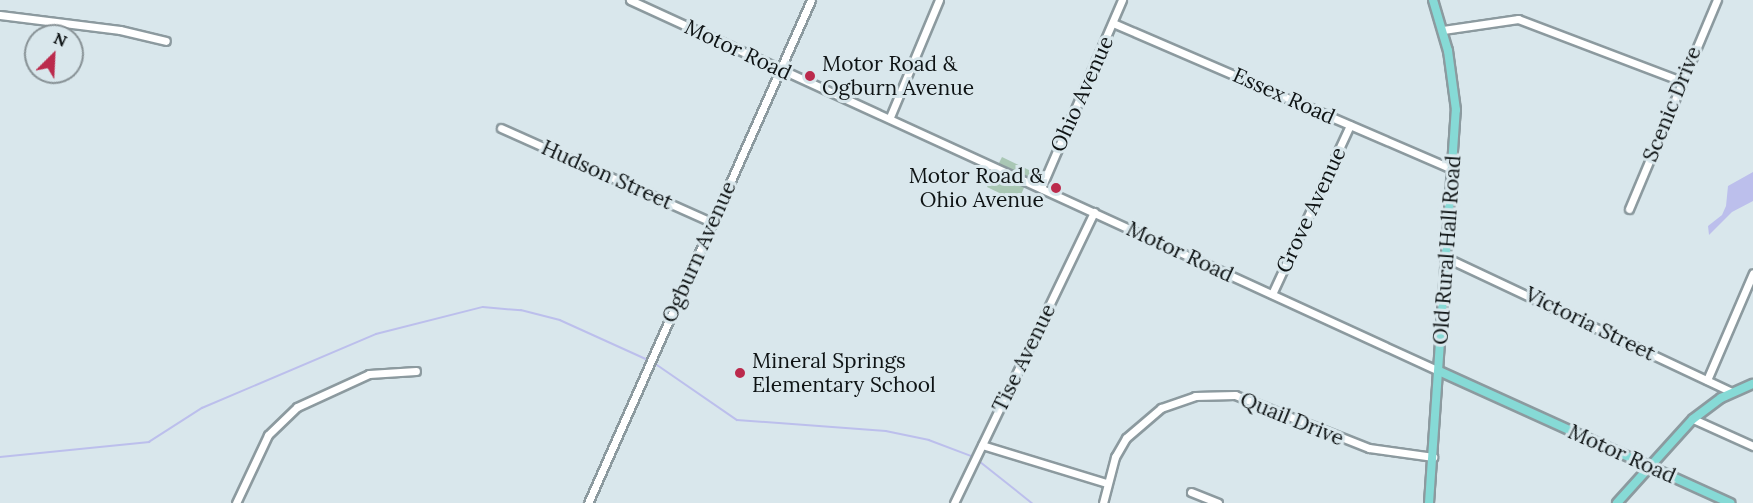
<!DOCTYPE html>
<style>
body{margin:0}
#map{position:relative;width:1753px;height:503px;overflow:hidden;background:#d9e7ec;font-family:Lora,serif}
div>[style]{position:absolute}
.green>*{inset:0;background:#a9c7b4}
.water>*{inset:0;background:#bcbfec}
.stream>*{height:1.5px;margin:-0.75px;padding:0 0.75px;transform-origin:0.75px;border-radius:0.75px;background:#bcbfec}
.roads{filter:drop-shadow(2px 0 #8c9a9f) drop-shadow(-2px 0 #8c9a9f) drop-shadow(0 2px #8c9a9f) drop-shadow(0 -2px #8c9a9f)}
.minor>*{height:7px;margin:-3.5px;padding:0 3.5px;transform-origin:3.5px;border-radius:3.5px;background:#fff}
.major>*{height:8px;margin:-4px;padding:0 4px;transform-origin:4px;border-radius:4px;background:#86dad6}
.dots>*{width:16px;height:16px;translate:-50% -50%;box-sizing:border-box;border:3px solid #d9e7ec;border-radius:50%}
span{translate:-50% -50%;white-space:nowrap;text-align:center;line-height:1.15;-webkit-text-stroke:6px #d9e7ec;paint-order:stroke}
.street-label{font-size:21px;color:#0e1314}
.poi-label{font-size:21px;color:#0e1314}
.left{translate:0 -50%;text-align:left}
.right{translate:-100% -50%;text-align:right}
.north{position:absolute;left:24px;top:24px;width:60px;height:60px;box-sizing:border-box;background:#d9e7ec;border:2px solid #889296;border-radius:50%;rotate:24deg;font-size:16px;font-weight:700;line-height:24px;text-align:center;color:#0e1314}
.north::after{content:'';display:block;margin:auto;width:21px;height:27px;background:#bb2a4c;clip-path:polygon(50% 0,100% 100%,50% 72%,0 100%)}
</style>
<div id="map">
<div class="green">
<div style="clip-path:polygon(1002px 157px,1031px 171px,1018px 202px,987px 187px)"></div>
</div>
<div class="water">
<div style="clip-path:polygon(1753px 172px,1753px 201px,1732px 212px,1709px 235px,1708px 226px,1722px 215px,1726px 206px,1728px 186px)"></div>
</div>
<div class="stream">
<div style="left:653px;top:362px;width:102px;rotate:34.6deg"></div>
<div style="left:737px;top:420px;width:149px;rotate:4.2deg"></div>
<div style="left:886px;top:431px;width:44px;rotate:11.8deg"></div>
<div style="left:929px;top:440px;width:48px;rotate:20.7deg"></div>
<div style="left:0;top:457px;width:150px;rotate:-5.7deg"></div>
<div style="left:149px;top:442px;width:63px;rotate:-32.7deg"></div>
<div style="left:202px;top:408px;width:189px;rotate:-23deg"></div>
<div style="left:376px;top:334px;width:110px;rotate:-14.2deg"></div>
<div style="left:483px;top:307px;width:38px;rotate:5deg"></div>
<div style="left:521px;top:310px;width:40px;rotate:14.4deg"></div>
<div style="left:560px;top:320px;width:97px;rotate:24.4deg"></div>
<div style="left:978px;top:460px;width:69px;rotate:38.5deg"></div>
</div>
<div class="roads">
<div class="minor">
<div style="left:630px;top:0;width:890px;rotate:24.64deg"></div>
<div style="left:0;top:15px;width:121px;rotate:7.1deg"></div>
<div style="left:120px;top:30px;width:47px;rotate:13.4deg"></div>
<div style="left:1113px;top:23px;width:371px;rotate:23.3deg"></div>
<div style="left:1443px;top:30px;width:76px;rotate:-8.3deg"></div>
<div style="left:1518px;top:19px;width:174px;rotate:20.8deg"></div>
<div style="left:890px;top:117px;width:127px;rotate:-67.3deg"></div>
<div style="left:501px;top:128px;width:232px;rotate:24.1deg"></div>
<div style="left:1041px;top:188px;width:205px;rotate:-66.7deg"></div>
<div style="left:1629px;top:209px;width:227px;rotate:-67.2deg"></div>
<div style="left:1447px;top:258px;width:315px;rotate:25.2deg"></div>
<div style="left:1272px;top:294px;width:186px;rotate:-65.2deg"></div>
<div style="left:1707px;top:380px;width:116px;rotate:-66.7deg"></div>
<div style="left:1693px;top:419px;width:66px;rotate:24.2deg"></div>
<div style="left:982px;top:445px;width:130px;rotate:17deg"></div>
<div style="left:1191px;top:492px;width:29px;rotate:22deg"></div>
<div style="left:236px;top:503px;width:75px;rotate:-64.8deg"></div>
<div style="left:268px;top:435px;width:40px;rotate:-44deg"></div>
<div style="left:297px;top:407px;width:79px;rotate:-24.6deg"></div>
<div style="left:369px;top:374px;width:47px;rotate:-3.7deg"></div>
<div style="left:588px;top:503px;width:550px;rotate:-66.09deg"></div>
<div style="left:954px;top:503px;width:323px;rotate:-64.3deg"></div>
<div style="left:1103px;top:503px;width:48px;rotate:-75.4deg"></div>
<div style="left:1115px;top:457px;width:22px;rotate:-60deg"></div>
<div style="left:1126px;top:438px;width:46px;rotate:-40.6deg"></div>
<div style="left:1161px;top:408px;width:36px;rotate:-19deg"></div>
<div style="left:1195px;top:396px;width:40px;rotate:-1.4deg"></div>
<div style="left:1235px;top:395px;width:144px;rotate:21.6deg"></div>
<div style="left:1369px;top:448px;width:65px;rotate:8deg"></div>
</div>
<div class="major">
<div style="left:1439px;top:371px;width:320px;rotate:24.4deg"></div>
<div style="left:1429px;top:503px;width:394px;rotate:-86.1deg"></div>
<div style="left:1456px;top:110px;width:60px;rotate:-97.7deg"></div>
<div style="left:1448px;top:51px;width:53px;rotate:-106.4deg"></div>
<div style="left:1617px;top:503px;width:113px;rotate:-47.9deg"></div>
<div style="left:1693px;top:419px;width:35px;rotate:-37deg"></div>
<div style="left:1721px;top:398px;width:35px;rotate:-24deg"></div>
</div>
</div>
<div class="dots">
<div style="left:810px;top:76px;background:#bb2a4c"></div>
<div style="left:1056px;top:188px;background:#bb2a4c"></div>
<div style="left:740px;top:373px;background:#bb2a4c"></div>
</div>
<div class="street-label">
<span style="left:738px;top:50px;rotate:25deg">Motor Road</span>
<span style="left:1082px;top:94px;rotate:-66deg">Ohio Avenue</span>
<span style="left:1284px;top:96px;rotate:24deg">Essex Road</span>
<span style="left:1672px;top:104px;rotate:-68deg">Scenic Drive</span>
<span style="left:607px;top:175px;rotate:24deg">Hudson Street</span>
<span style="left:1311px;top:210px;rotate:-65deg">Grove Avenue</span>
<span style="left:1447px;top:250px;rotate:-86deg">Old Rural Hall Road</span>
<span style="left:699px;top:252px;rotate:-66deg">Ogburn Avenue</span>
<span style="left:1180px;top:252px;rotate:25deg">Motor Road</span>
<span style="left:1590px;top:324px;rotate:26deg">Victoria Street</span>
<span style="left:1024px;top:358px;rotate:-64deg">Tise Avenue</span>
<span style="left:1292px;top:419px;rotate:22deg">Quail Drive</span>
<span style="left:1622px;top:454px;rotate:24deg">Motor Road</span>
</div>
<div class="poi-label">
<span class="left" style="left:822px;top:76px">Motor Road &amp;<br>Ogburn Avenue</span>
<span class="right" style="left:1044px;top:188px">Motor Road &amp;<br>Ohio Avenue</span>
<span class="left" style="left:752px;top:373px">Mineral Springs<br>Elementary School</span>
</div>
<div class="north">N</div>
</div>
